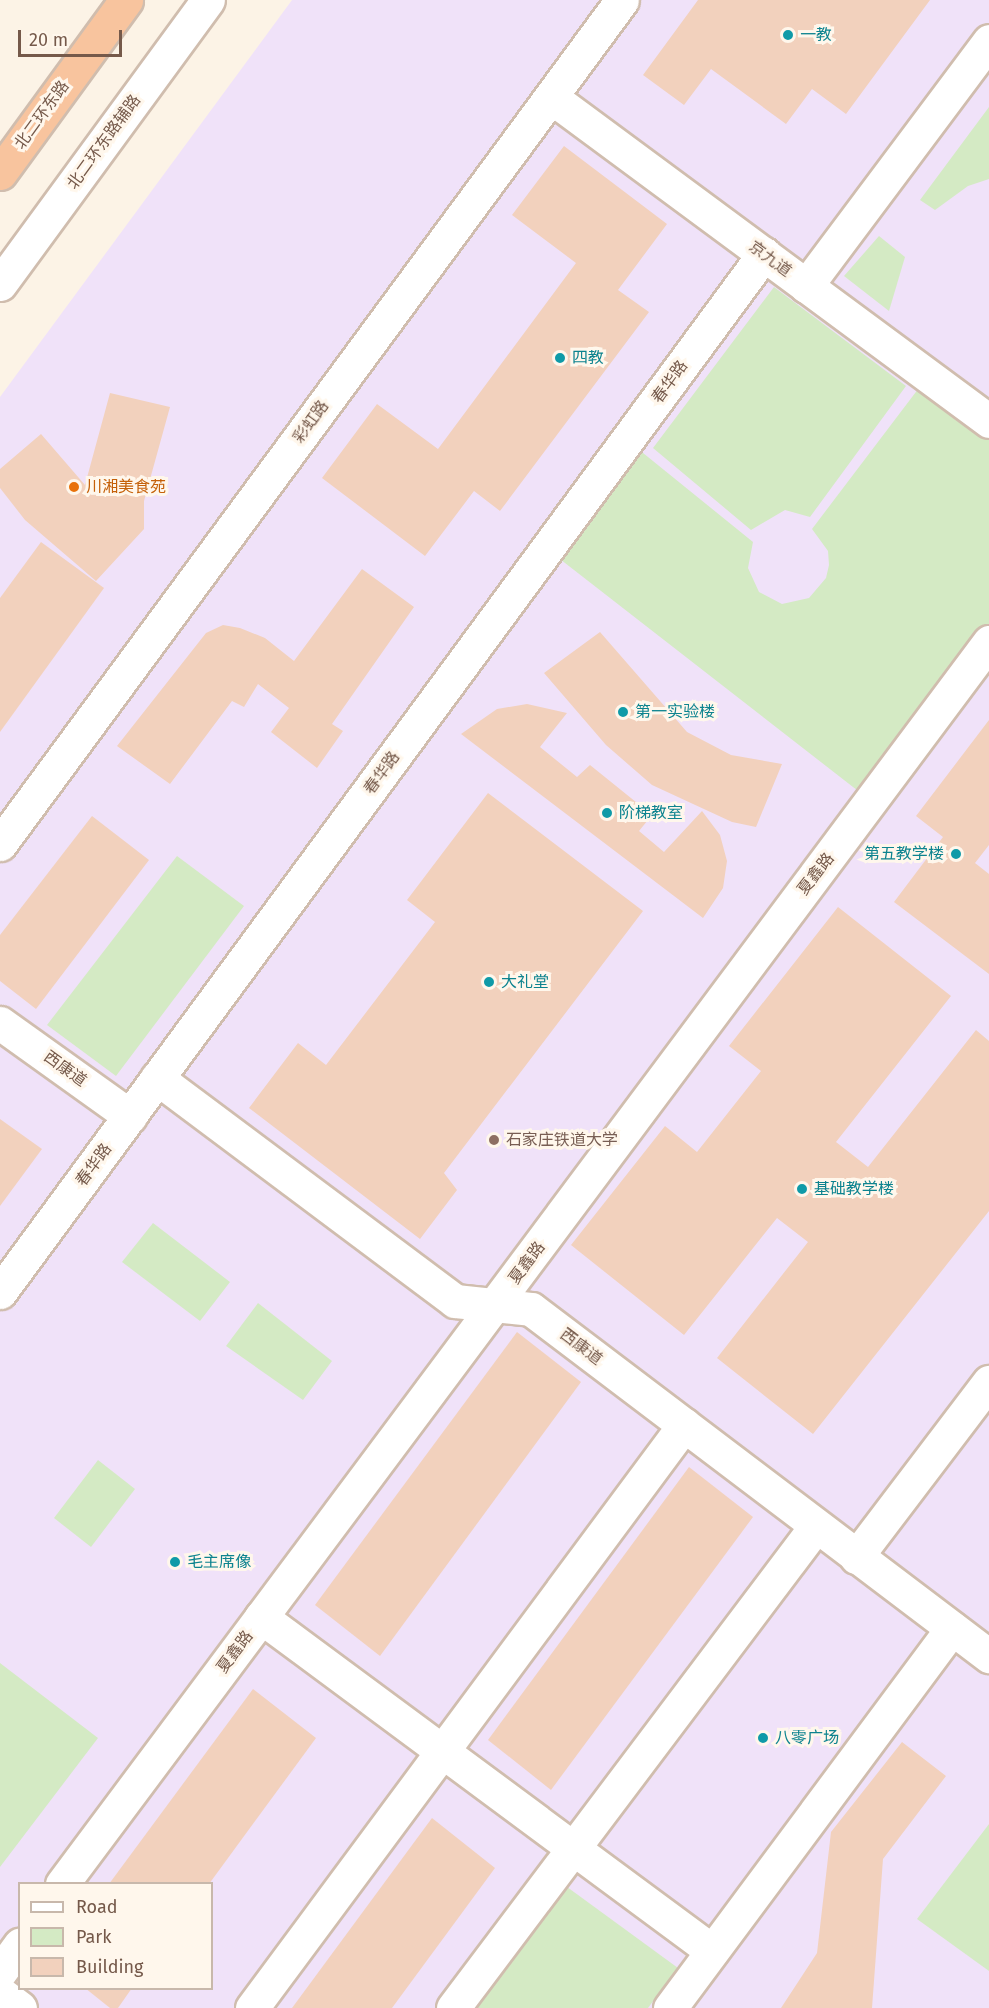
<!DOCTYPE html>
<meta charset="utf-8">
<style>
body{margin:0}
#map{position:relative;width:989px;height:2008px;overflow:hidden;background:#fcf3e6;font-family:"Fira Sans","Noto Sans SC",sans-serif}
div>[style]{position:absolute}
.education>*{inset:0;background:#f0e2f9}
.green>*{inset:0;background:#d4eac4}
.building>*{inset:0;background:#f2d1bd}
.roads{filter:drop-shadow(2px 0 #d0bdae) drop-shadow(-2px 0 #d0bdae) drop-shadow(0 2px #d0bdae) drop-shadow(0 -2px #d0bdae)}
.minor>*{height:33px;margin:-16.5px;padding:0 16.5px;transform-origin:16.5px;border-radius:16.5px;background:#fff}
.secondary>*{height:33px;margin:-16.5px;padding:0 16.5px;transform-origin:16.5px;border-radius:16.5px;background:#fff}
.trunk>*{height:33px;margin:-16.5px;padding:0 16.5px;transform-origin:16.5px;border-radius:16.5px;background:#f8c49e}
.dots>*{width:16px;height:16px;translate:-50% -50%;box-sizing:border-box;border:3px solid #fff7ec;border-radius:50%}
span{translate:-50% -50%;white-space:nowrap;text-align:center;line-height:1.15;-webkit-text-stroke:6px #fff7ec;paint-order:stroke}
.culture-label{font-size:16px;color:#0d838f}
.left{translate:0 -50%;text-align:left}
.right{translate:-100% -50%;text-align:right}
.street-label{font-size:16px;color:#75594a}
.food-label{font-size:16px;color:#c56008}
.education-label{font-size:16px;color:#785e54}
.legend{position:absolute;left:18px;top:1882px;width:195px;height:108px;box-sizing:border-box;background:#fff7ec;border:2px solid #c8b8ab;margin:0;padding:8px 10px;list-style:none;font-size:18px;color:#75594a}
.legend li{display:flex;align-items:center;gap:12px;height:30px}
.legend b{width:30px;border:2px solid #c8b8ab}
.scale{position:absolute;left:18px;top:30px;width:104px;height:27px;box-sizing:border-box;border:3px solid #75594a;border-top:0;padding-left:8px;font-size:18px;line-height:21px;white-space:nowrap;color:#75594a;-webkit-text-stroke:4px #fff7ec;paint-order:stroke}
</style>
<div id="map">
<div class="education">
<div style="clip-path:polygon(evenodd,292px 0,989px 0,989px 2008px,0 2008px,0 397px,292px 0,20px 1884px,212px 1884px,212px 1988px,20px 1988px,20px 1884px)"></div>
</div>
<div class="green">
<div style="clip-path:polygon(989px 107px,989px 179px,968px 186px,935px 210px,920px 200px)"></div>
<div style="clip-path:polygon(879px 236px,905px 257px,889px 311px,844px 276px)"></div>
<div style="clip-path:polygon(774px 287px,906px 386px,810px 517px,785px 510px,751px 530px,653px 448px)"></div>
<div style="clip-path:polygon(928px 376px,989px 421px,989px 642px,871px 801px,547px 549px,627px 440px,753px 542px,748px 568px,759px 592px,782px 604px,809px 598px,826px 578px,829px 565px,828px 551px,812px 529px)"></div>
<div style="clip-path:polygon(177px 856px,244px 906px,116px 1076px,47px 1025px)"></div>
<div style="clip-path:polygon(153px 1223px,230px 1282px,200px 1321px,122px 1262px)"></div>
<div style="clip-path:polygon(258px 1303px,332px 1361px,303px 1400px,226px 1346px)"></div>
<div style="clip-path:polygon(98px 1460px,135px 1489px,91px 1547px,54px 1518px)"></div>
<div style="clip-path:polygon(0 1663px,98px 1738px,0 1867px)"></div>
<div style="clip-path:polygon(989px 1824px,989px 1971px,917px 1919px)"></div>
<div style="clip-path:polygon(563px 1884px,678px 1968px,648px 2008px,471px 2008px)"></div>
</div>
<div class="building">
<div style="clip-path:polygon(698px 0,930px 0,846px 114px,812px 89px,786px 124px,711px 69px,684px 105px,643px 75px)"></div>
<div style="clip-path:polygon(564px 146px,667px 224px,618px 290px,649px 312px,500px 511px,474px 491px,425px 556px,322px 478px,377px 404px,438px 449px,576px 263px,512px 215px)"></div>
<div style="clip-path:polygon(110px 393px,170px 407px,144px 501px,144px 529px,96px 581px,25px 520px,0 488px,0 469px,41px 434px,85px 485px)"></div>
<div style="clip-path:polygon(41px 542px,104px 588px,0 732px,0 598px)"></div>
<div style="clip-path:polygon(362px 569px,414px 607px,332px 724px,343px 731px,317px 768px,271px 732px,289px 708px,258px 684px,244px 707px,232px 701px,170px 784px,117px 746px,206px 633px,223px 625px,240px 628px,265px 638px,294px 661px)"></div>
<div style="clip-path:polygon(600px 632px,687px 732px,731px 755px,782px 764px,756px 827px,732px 822px,652px 785px,606px 745px,544px 673px)"></div>
<div style="clip-path:polygon(527px 704px,567px 713px,540px 747px,577px 777px,590px 765px,652px 815px,639px 831px,664px 852px,702px 811px,720px 835px,727px 861px,723px 888px,703px 918px,461px 734px,497px 709px)"></div>
<div style="clip-path:polygon(989px 720px,989px 845px,975px 863px,989px 874px,989px 974px,894px 902px,943px 837px,916px 816px)"></div>
<div style="clip-path:polygon(488px 793px,643px 911px,444px 1173px,457px 1190px,420px 1239px,249px 1108px,298px 1043px,326px 1065px,435px 922px,407px 900px)"></div>
<div style="clip-path:polygon(92px 816px,149px 860px,36px 1009px,0 981px,0 935px)"></div>
<div style="clip-path:polygon(838px 907px,951px 996px,836px 1142px,868px 1167px,976px 1030px,989px 1041px,989px 1211px,813px 1434px,717px 1358px,808px 1242px,777px 1218px,684px 1335px,571px 1245px,665px 1126px,697px 1152px,761px 1071px,729px 1046px)"></div>
<div style="clip-path:polygon(0 1119px,42px 1149px,0 1206px)"></div>
<div style="clip-path:polygon(517px 1332px,581px 1382px,380px 1656px,315px 1605px)"></div>
<div style="clip-path:polygon(689px 1467px,753px 1517px,551px 1790px,488px 1740px)"></div>
<div style="clip-path:polygon(253px 1689px,316px 1738px,209px 1884px,109px 1884px)"></div>
<div style="clip-path:polygon(902px 1742px,946px 1776px,883px 1859px,872px 2008px,781px 2008px,817px 1953px,831px 1832px)"></div>
<div style="clip-path:polygon(432px 1818px,495px 1868px,392px 2008px,292px 2008px)"></div>
<div style="clip-path:polygon(85px 1988px,132px 1988px,118px 2008px,110px 2008px)"></div>
</div>
<div class="roads">
<div class="minor">
<div style="left:551px;top:97px;width:545px;rotate:36.49deg"></div>
<div style="left:806px;top:286px;width:306px;rotate:-53.2deg"></div>
<div style="left:0;top:844px;width:1048px;rotate:-53.61deg"></div>
<div style="left:0;top:1023px;width:160px;rotate:35.6deg"></div>
<div style="left:157px;top:1078px;width:372px;rotate:36.8deg"></div>
<div style="left:455px;top:1301px;width:76px;rotate:6deg"></div>
<div style="left:531px;top:1309px;width:575px;rotate:37.15deg"></div>
<div style="left:0;top:1292px;width:1289px;rotate:-53.65deg"></div>
<div style="left:856px;top:1557px;width:220px;rotate:-52.8deg"></div>
<div style="left:261px;top:1617px;width:561px;rotate:36.52deg"></div>
<div style="left:62px;top:1884px;width:1550px;rotate:-53.26deg"></div>
<div style="left:0;top:1972px;width:34px;rotate:-54deg"></div>
<div style="left:0;top:1993px;width:25px;rotate:37deg"></div>
<div style="left:252px;top:2008px;width:726px;rotate:-53.46deg"></div>
<div style="left:453px;top:2008px;width:603px;rotate:-53.02deg"></div>
<div style="left:670px;top:2008px;width:473px;rotate:-53.4deg"></div>
</div>
<div class="secondary">
<div style="left:0;top:284px;width:352px;rotate:-53.8deg"></div>
</div>
<div class="trunk">
<div style="left:0;top:173px;width:214px;rotate:-53.9deg"></div>
</div>
</div>
<div class="dots">
<div style="left:788px;top:35px;background:#0f9aa8"></div>
<div style="left:560px;top:358px;background:#0f9aa8"></div>
<div style="left:74px;top:487px;background:#e8710a"></div>
<div style="left:623px;top:712px;background:#0f9aa8"></div>
<div style="left:607px;top:813px;background:#0f9aa8"></div>
<div style="left:956px;top:854px;background:#0f9aa8"></div>
<div style="left:489px;top:982px;background:#0f9aa8"></div>
<div style="left:494px;top:1140px;background:#8d6e63"></div>
<div style="left:802px;top:1189px;background:#0f9aa8"></div>
<div style="left:175px;top:1562px;background:#0f9aa8"></div>
<div style="left:763px;top:1738px;background:#0f9aa8"></div>
</div>
<div class="culture-label">
<span class="left" style="left:800px;top:35px">一教</span>
<span class="left" style="left:572px;top:358px">四教</span>
<span class="left" style="left:635px;top:712px">第一实验楼</span>
<span class="left" style="left:619px;top:813px">阶梯教室</span>
<span class="right" style="left:944px;top:854px">第五教学楼</span>
<span class="left" style="left:501px;top:982px">大礼堂</span>
<span class="left" style="left:814px;top:1189px">基础教学楼</span>
<span class="left" style="left:187px;top:1562px">毛主席像</span>
<span class="left" style="left:775px;top:1738px">八零广场</span>
</div>
<div class="street-label">
<span style="left:42px;top:115px;rotate:-54deg">北二环东路</span>
<span style="left:104px;top:142px;rotate:-54deg">北二环东路辅路</span>
<span style="left:770px;top:259px;rotate:36deg">京九道</span>
<span style="left:670px;top:382px;rotate:-54deg">春华路</span>
<span style="left:311px;top:422px;rotate:-54deg">彩虹路</span>
<span style="left:382px;top:773px;rotate:-54deg">春华路</span>
<span style="left:816px;top:874px;rotate:-52deg">夏鑫路</span>
<span style="left:65px;top:1069px;rotate:36deg">西康道</span>
<span style="left:94px;top:1165px;rotate:-54deg">春华路</span>
<span style="left:527px;top:1263px;rotate:-53deg">夏鑫路</span>
<span style="left:581px;top:1347px;rotate:37deg">西康道</span>
<span style="left:235px;top:1652px;rotate:-53deg">夏鑫路</span>
</div>
<div class="food-label">
<span class="left" style="left:86px;top:487px">川湘美食苑</span>
</div>
<div class="education-label">
<span class="left" style="left:506px;top:1140px">石家庄铁道大学</span>
</div>
<ul class="legend">
<li><b style="height:8px;background:#fff"></b>Road</li>
<li><b style="height:16px;background:#d4eac4"></b>Park</li>
<li><b style="height:16px;background:#f2d1bd"></b>Building</li>
</ul>
<div class="scale">20 m</div>
</div>
